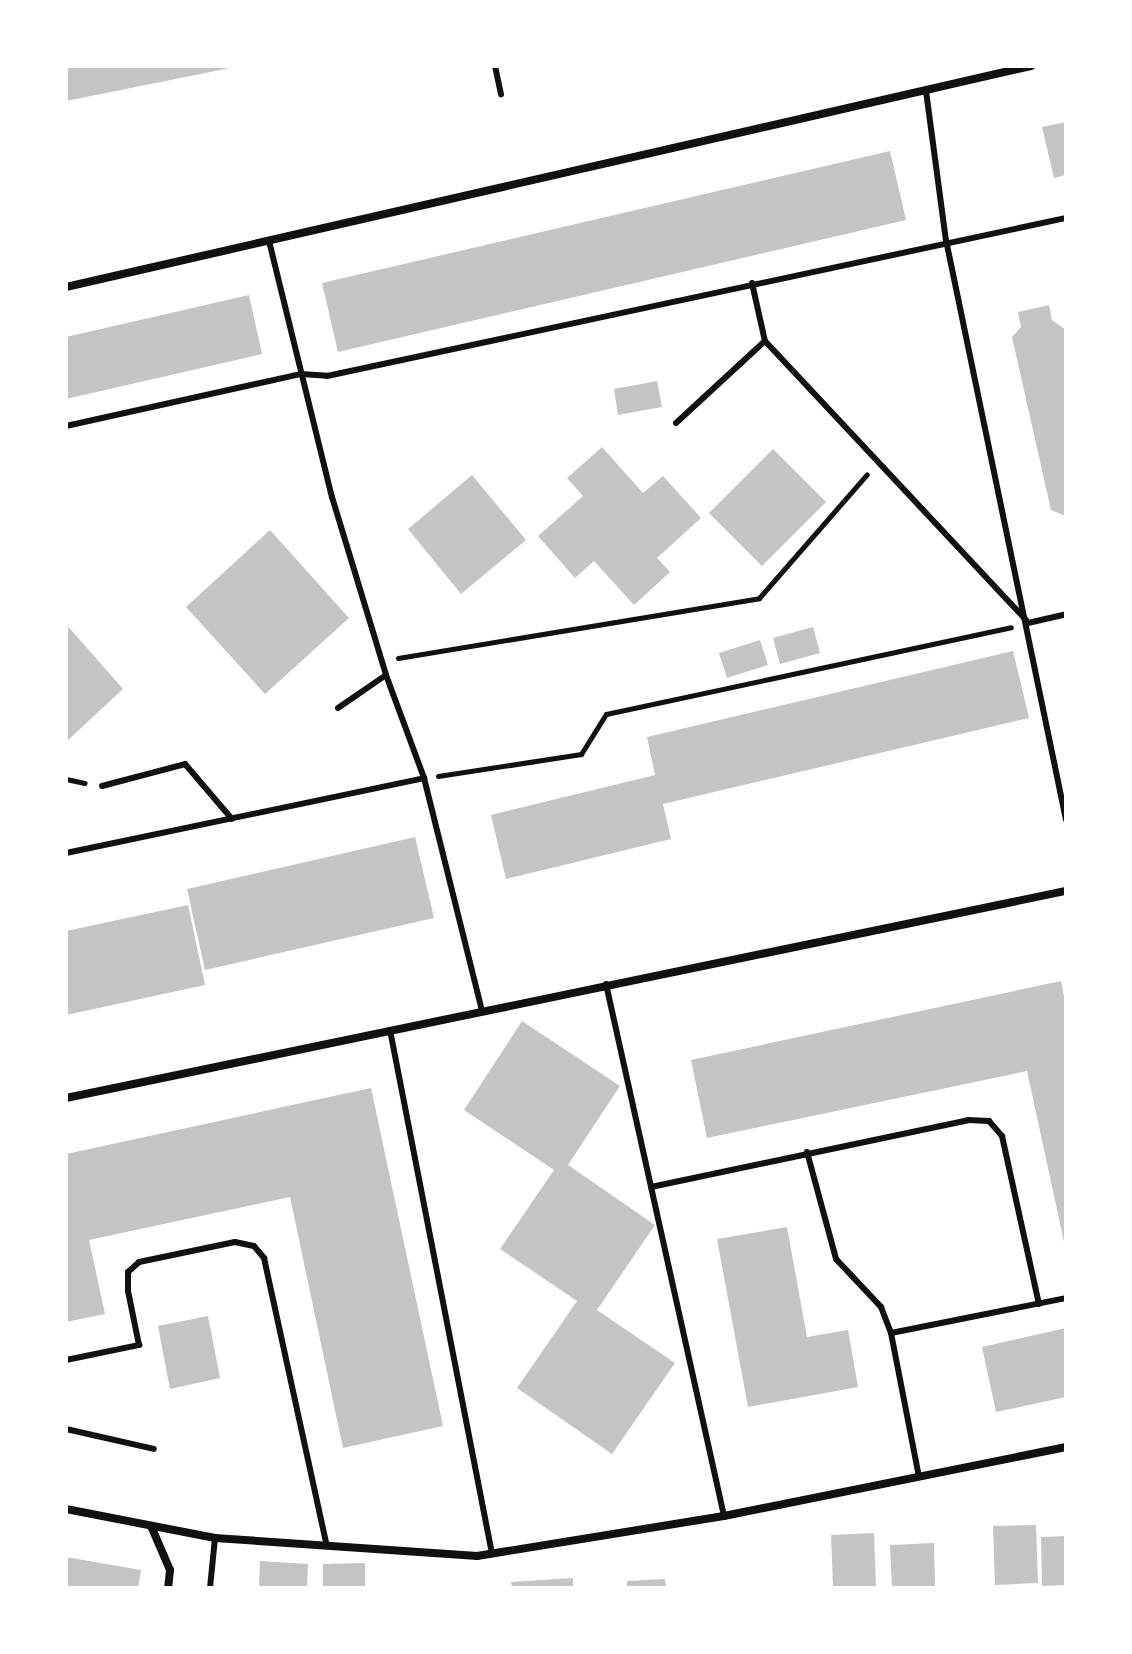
<!DOCTYPE html>
<style>
body{margin:0}
#map{position:relative;width:1132px;height:1654px;overflow:hidden;background:#fff;font-family:Arial,sans-serif}
div>[style]{position:absolute}
.building>*{inset:0;background:#c4c4c4}
.path>*{height:5px;margin:-2.5px;padding:0 2.5px;transform-origin:2.5px;border-radius:2.5px;background:#111}
.service>*{height:6px;margin:-3px;padding:0 3px;transform-origin:3px;border-radius:3px;background:#111}
.minor>*{height:8px;margin:-4px;padding:0 4px;transform-origin:4px;border-radius:4px;background:#111}
span{translate:-50% -50%;white-space:nowrap;text-align:center;line-height:1.15;-webkit-text-stroke:8px #fff;paint-order:stroke}
.frame{position:absolute;inset:0;border:68px solid #fff;pointer-events:none}
</style>
<div id="map">
<div class="building">
<div style="clip-path:polygon(66px 66px,235px 66px,235px 67px,66px 101px)"></div>
<div style="clip-path:polygon(1066px 122px,1066px 175px,1054px 178px,1042px 127px)"></div>
<div style="clip-path:polygon(890px 151px,906px 220px,338px 352px,322px 283px)"></div>
<div style="clip-path:polygon(249px 295px,262px 354px,66px 399px,66px 337px)"></div>
<div style="clip-path:polygon(1049px 305px,1052px 320px,1066px 330px,1066px 516px,1051px 510px,1012px 337px,1021px 327px,1018px 312px)"></div>
<div style="clip-path:polygon(657px 381px,662px 407px,618px 415px,614px 389px)"></div>
<div style="clip-path:polygon(602px 447px,643px 493px,663px 476px,701px 518px,657px 558px,670px 572px,634px 605px,594px 561px,575px 578px,538px 536px,583px 496px,567px 478px)"></div>
<div style="clip-path:polygon(773px 449px,826px 502px,762px 566px,709px 513px)"></div>
<div style="clip-path:polygon(472px 475px,526px 540px,461px 594px,408px 529px)"></div>
<div style="clip-path:polygon(270px 530px,349px 618px,265px 694px,186px 607px)"></div>
<div style="clip-path:polygon(66px 624px,123px 689px,66px 742px)"></div>
<div style="clip-path:polygon(813px 627px,820px 653px,780px 664px,773px 638px)"></div>
<div style="clip-path:polygon(760px 640px,768px 665px,727px 678px,719px 653px)"></div>
<div style="clip-path:polygon(1013px 651px,1029px 718px,663px 804px,671px 839px,506px 879px,491px 815px,655px 775px,647px 737px)"></div>
<div style="clip-path:polygon(415px 837px,434px 918px,205px 970px,187px 889px)"></div>
<div style="clip-path:polygon(188px 905px,205px 985px,66px 1015px,66px 931px)"></div>
<div style="clip-path:polygon(1061px 981px,1066px 1007px,1066px 1251px,1027px 1071px,707px 1138px,691px 1060px)"></div>
<div style="clip-path:polygon(522px 1021px,620px 1086px,568px 1165px,655px 1225px,597px 1310px,675px 1363px,612px 1454px,517px 1388px,577px 1301px,500px 1249px,554px 1170px,464px 1110px)"></div>
<div style="clip-path:polygon(371px 1088px,443px 1426px,343px 1448px,290px 1197px,89px 1240px,105px 1314px,66px 1322px,66px 1154px)"></div>
<div style="clip-path:polygon(787px 1227px,807px 1337px,848px 1330px,858px 1387px,748px 1407px,717px 1239px)"></div>
<div style="clip-path:polygon(208px 1316px,220px 1378px,170px 1389px,158px 1326px)"></div>
<div style="clip-path:polygon(1066px 1328px,1066px 1397px,996px 1412px,982px 1347px)"></div>
<div style="clip-path:polygon(1036px 1525px,1038px 1583px,995px 1585px,993px 1526px)"></div>
<div style="clip-path:polygon(874px 1533px,876px 1587px,833px 1588px,831px 1535px)"></div>
<div style="clip-path:polygon(1066px 1536px,1066px 1585px,1042px 1586px,1041px 1537px)"></div>
<div style="clip-path:polygon(934px 1543px,935px 1588px,892px 1588px,890px 1545px)"></div>
<div style="clip-path:polygon(66px 1557px,141px 1570px,138px 1588px,66px 1588px)"></div>
<div style="clip-path:polygon(260px 1561px,308px 1564px,307px 1588px,259px 1588px)"></div>
<div style="clip-path:polygon(365px 1563px,365px 1588px,323px 1588px,323px 1564px)"></div>
<div style="clip-path:polygon(573px 1578px,573px 1588px,512px 1588px,511px 1582px)"></div>
<div style="clip-path:polygon(665px 1579px,666px 1588px,627px 1588px,627px 1581px)"></div>
</div>
<div class="path">
<div style="left:398px;top:658px;width:366px;rotate:-9.4deg"></div>
<div style="left:759px;top:598px;width:164px;rotate:-48.9deg"></div>
<div style="left:438px;top:776px;width:145px;rotate:-8.7deg"></div>
<div style="left:581px;top:754px;width:47px;rotate:-58deg"></div>
<div style="left:606px;top:714px;width:414px;rotate:-12.1deg"></div>
<div style="left:66px;top:779px;width:19px;rotate:12deg"></div>
</div>
<div class="service">
<div style="left:495px;top:66px;width:29px;rotate:78deg"></div>
<div style="left:926px;top:91px;width:150px;rotate:82.4deg"></div>
<div style="left:946px;top:240px;width:592px;rotate:78.31deg"></div>
<div style="left:269px;top:241px;width:264px;rotate:76.2deg"></div>
<div style="left:332px;top:497px;width:186px;rotate:73.1deg"></div>
<div style="left:386px;top:675px;width:110px;rotate:69.7deg"></div>
<div style="left:424px;top:778px;width:240px;rotate:76deg"></div>
<div style="left:752px;top:283px;width:59px;rotate:77.4deg"></div>
<div style="left:676px;top:423px;width:121px;rotate:-42.7deg"></div>
<div style="left:765px;top:341px;width:382px;rotate:46.9deg"></div>
<div style="left:66px;top:426px;width:241px;rotate:-12.5deg"></div>
<div style="left:301px;top:374px;width:26px;rotate:4deg"></div>
<div style="left:327px;top:376px;width:756px;rotate:-12.07deg"></div>
<div style="left:1028px;top:623px;width:39px;rotate:-13deg"></div>
<div style="left:338px;top:708px;width:58px;rotate:-34.5deg"></div>
<div style="left:102px;top:786px;width:86px;rotate:-14.8deg"></div>
<div style="left:185px;top:764px;width:72px;rotate:49.5deg"></div>
<div style="left:66px;top:853px;width:366px;rotate:-11.8deg"></div>
<div style="left:606px;top:984px;width:545px;rotate:77.49deg"></div>
<div style="left:390px;top:1030px;width:534px;rotate:78.98deg"></div>
<div style="left:807px;top:1152px;width:111px;rotate:74.8deg"></div>
<div style="left:836px;top:1259px;width:66px;rotate:46.8deg"></div>
<div style="left:881px;top:1307px;width:28px;rotate:69deg"></div>
<div style="left:891px;top:1333px;width:147px;rotate:79deg"></div>
<div style="left:651px;top:1187px;width:324px;rotate:-11.9deg"></div>
<div style="left:968px;top:1120px;width:21px;rotate:3deg"></div>
<div style="left:989px;top:1121px;width:20px;rotate:49deg"></div>
<div style="left:1002px;top:1136px;width:172px;rotate:77.6deg"></div>
<div style="left:891px;top:1333px;width:178px;rotate:-11.3deg"></div>
<div style="left:66px;top:1360px;width:75px;rotate:-11.6deg"></div>
<div style="left:139px;top:1345px;width:55px;rotate:-101.5deg"></div>
<div style="left:128px;top:1291px;width:19px;rotate:-90deg"></div>
<div style="left:128px;top:1272px;width:15px;rotate:-42deg"></div>
<div style="left:139px;top:1262px;width:98px;rotate:-11.8deg"></div>
<div style="left:235px;top:1242px;width:19px;rotate:12deg"></div>
<div style="left:254px;top:1246px;width:16px;rotate:50deg"></div>
<div style="left:264px;top:1258px;width:295px;rotate:77.7deg"></div>
<div style="left:66px;top:1429px;width:90px;rotate:12.8deg"></div>
<div style="left:210px;top:1588px;width:50px;rotate:-84.3deg"></div>
</div>
<div class="minor">
<div style="left:66px;top:287px;width:990px;rotate:-12.9deg"></div>
<div style="left:66px;top:1098px;width:1021px;rotate:-11.7deg"></div>
<div style="left:66px;top:1509px;width:152px;rotate:11deg"></div>
<div style="left:215px;top:1538px;width:263px;rotate:3.9deg"></div>
<div style="left:477px;top:1556px;width:250px;rotate:-9.2deg"></div>
<div style="left:724px;top:1516px;width:349px;rotate:-11.4deg"></div>
<div style="left:151px;top:1526px;width:48px;rotate:66.6deg"></div>
<div style="left:170px;top:1570px;width:18px;rotate:96deg"></div>
</div>
<div class="frame"></div>
</div>
